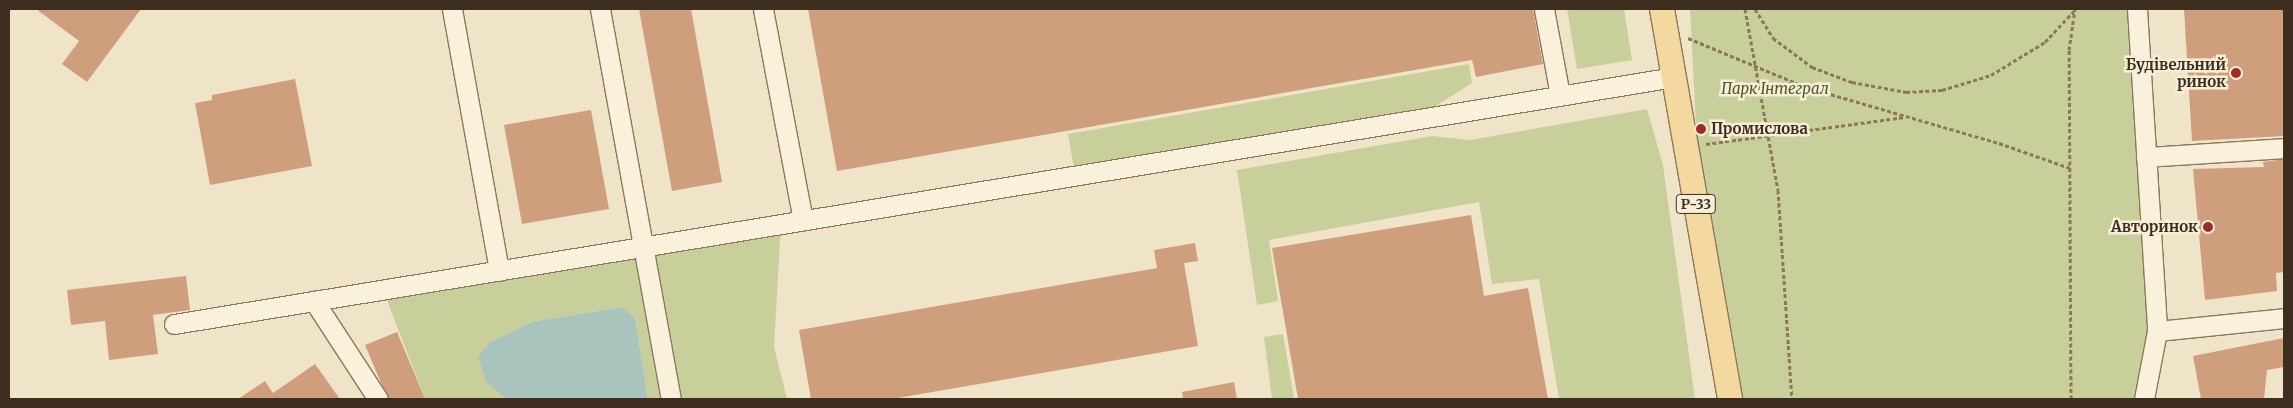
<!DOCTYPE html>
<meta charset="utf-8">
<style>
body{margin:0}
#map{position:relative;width:2293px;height:408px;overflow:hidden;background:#f0e4c8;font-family:Merriweather,serif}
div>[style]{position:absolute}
.green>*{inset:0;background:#c9cf9b}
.water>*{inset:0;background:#a9c4bc}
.building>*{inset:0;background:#cf9f7d}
.path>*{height:3px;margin-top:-1.5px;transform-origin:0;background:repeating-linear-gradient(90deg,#8d765c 0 4px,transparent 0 6.5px)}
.roads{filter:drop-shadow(1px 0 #8d765c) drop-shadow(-1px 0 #8d765c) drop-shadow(0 1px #8d765c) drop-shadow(0 -1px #8d765c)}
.minor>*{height:19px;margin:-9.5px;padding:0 9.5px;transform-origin:9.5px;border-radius:9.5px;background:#faf1dc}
.major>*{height:24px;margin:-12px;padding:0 12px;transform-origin:12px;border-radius:12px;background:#f3d9a0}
.dots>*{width:14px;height:14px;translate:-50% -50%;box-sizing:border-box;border:2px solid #f7eed8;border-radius:50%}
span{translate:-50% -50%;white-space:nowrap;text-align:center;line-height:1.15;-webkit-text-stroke:5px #f7eed8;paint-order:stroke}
.shield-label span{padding:1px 4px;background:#f7eed8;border:1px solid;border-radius:4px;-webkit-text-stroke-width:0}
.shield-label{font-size:14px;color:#3d2e20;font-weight:700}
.poi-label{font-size:15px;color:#3d2e20;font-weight:700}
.right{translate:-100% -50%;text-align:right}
.left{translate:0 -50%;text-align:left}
.park-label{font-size:15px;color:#4d5a26;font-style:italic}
.frame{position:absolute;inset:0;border:10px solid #3d2e20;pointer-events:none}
</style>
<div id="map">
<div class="green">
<div style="clip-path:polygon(1567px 9px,1624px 9px,1632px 60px,1577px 69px)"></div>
<div style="clip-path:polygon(1690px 9px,2137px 9px,2157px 331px,2143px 399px,1740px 399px,1697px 146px)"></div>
<div style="clip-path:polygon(1469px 64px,1472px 83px,1431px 109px,1074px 169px,1068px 134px)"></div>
<div style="clip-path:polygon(1647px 109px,1663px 165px,1695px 399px,1559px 399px,1539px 279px,1492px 284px,1479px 202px,1269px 240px,1278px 301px,1257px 305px,1237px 170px,1432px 136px,1470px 140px)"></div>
<div style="clip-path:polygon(781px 224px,774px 347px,787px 399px,648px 399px,635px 318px,622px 307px,535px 321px,552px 399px,425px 399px,383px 290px)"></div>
<div style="clip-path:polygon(1283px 334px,1294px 399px,1272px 399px,1264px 337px)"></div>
</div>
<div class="water">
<div style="clip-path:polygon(622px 307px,635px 318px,648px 399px,507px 399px,487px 383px,478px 357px,490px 342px,535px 321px)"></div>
</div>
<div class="building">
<div style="clip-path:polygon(36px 9px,141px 9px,87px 82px,62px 64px,79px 41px)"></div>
<div style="clip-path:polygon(639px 9px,691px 9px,722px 182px,672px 191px)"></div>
<div style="clip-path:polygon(808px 9px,1533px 9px,1543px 64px,1476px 77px,1472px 60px,837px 171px)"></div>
<div style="clip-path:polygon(2184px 9px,2284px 9px,2284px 136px,2192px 141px)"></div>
<div style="clip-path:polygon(295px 79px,312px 166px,210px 185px,195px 103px,212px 100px,212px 95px)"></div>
<div style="clip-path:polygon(591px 110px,609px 209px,522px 224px,504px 125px)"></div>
<div style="clip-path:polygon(2284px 159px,2284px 272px,2276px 273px,2277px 291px,2205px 300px,2193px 169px,2264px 167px,2263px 162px)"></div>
<div style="clip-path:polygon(1471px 215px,1484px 296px,1528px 288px,1548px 399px,1298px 399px,1272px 248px)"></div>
<div style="clip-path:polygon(1195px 243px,1198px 261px,1184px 263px,1198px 346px,892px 399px,811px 399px,799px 330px,1157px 268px,1154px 250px)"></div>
<div style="clip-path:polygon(186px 276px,190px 310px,153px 315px,158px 354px,109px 360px,105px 321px,71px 325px,67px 290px)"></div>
<div style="clip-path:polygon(397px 332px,425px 399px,389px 399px,381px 383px,365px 345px)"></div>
<div style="clip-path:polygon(2284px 338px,2284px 367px,2267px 370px,2264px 399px,2201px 399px,2193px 356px)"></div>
<div style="clip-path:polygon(315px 364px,340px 399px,238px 399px,265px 381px,273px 393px)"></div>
<div style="clip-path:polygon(1234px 382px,1237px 399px,1183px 399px,1182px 392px)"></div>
</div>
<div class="path">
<div style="left:1745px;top:9px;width:184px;rotate:79.7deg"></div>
<div style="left:1778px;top:190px;width:209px;rotate:86.2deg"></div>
<div style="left:1755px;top:9px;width:34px;rotate:58deg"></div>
<div style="left:1773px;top:38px;width:49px;rotate:36.6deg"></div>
<div style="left:1812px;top:67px;width:43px;rotate:20.6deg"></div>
<div style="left:1852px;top:82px;width:55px;rotate:10.5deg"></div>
<div style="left:1906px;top:92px;width:36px;rotate:-3deg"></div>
<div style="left:1942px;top:90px;width:51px;rotate:-17deg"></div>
<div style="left:1991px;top:75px;width:63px;rotate:-31.4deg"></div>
<div style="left:2045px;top:42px;width:42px;rotate:-46.9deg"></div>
<div style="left:1688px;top:38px;width:128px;rotate:22.6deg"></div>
<div style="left:1806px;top:87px;width:201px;rotate:16.2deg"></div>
<div style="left:1999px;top:143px;width:75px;rotate:19.4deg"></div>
<div style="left:1706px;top:144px;width:201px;rotate:-7.7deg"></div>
<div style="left:2071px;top:399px;width:349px;rotate:-90.3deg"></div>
<div style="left:2069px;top:50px;width:41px;rotate:-81.7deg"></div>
</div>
<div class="roads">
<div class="minor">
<div style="left:452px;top:9px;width:266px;rotate:79.8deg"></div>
<div style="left:600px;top:9px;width:396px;rotate:79.7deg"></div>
<div style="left:763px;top:9px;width:215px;rotate:79.3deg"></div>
<div style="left:1544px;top:9px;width:87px;rotate:79.5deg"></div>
<div style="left:2137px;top:9px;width:323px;rotate:86.4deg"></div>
<div style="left:2157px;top:331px;width:69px;rotate:100.8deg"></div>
<div style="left:2146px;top:157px;width:138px;rotate:-3.7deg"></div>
<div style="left:314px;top:301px;width:117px;rotate:56.9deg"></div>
<div style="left:174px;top:324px;width:1520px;rotate:-9.35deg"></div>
<div style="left:2157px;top:331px;width:128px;rotate:-5.8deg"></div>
</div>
<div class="major">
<div style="left:1662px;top:9px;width:396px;rotate:80.1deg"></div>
</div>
</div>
<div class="dots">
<div style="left:2236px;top:73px;background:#9e2a2b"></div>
<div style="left:1701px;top:129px;background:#9e2a2b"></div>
<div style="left:2208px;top:227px;background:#9e2a2b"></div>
</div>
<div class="shield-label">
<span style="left:1696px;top:204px">Р-33</span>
</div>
<div class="poi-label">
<span class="right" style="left:2226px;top:73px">Будівельний<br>ринок</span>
<span class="left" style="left:1711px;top:129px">Промислова</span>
<span class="right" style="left:2198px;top:227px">Авторинок</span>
</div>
<div class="park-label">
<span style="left:1775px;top:89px">Парк Інтеграл</span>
</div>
<div class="frame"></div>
</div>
